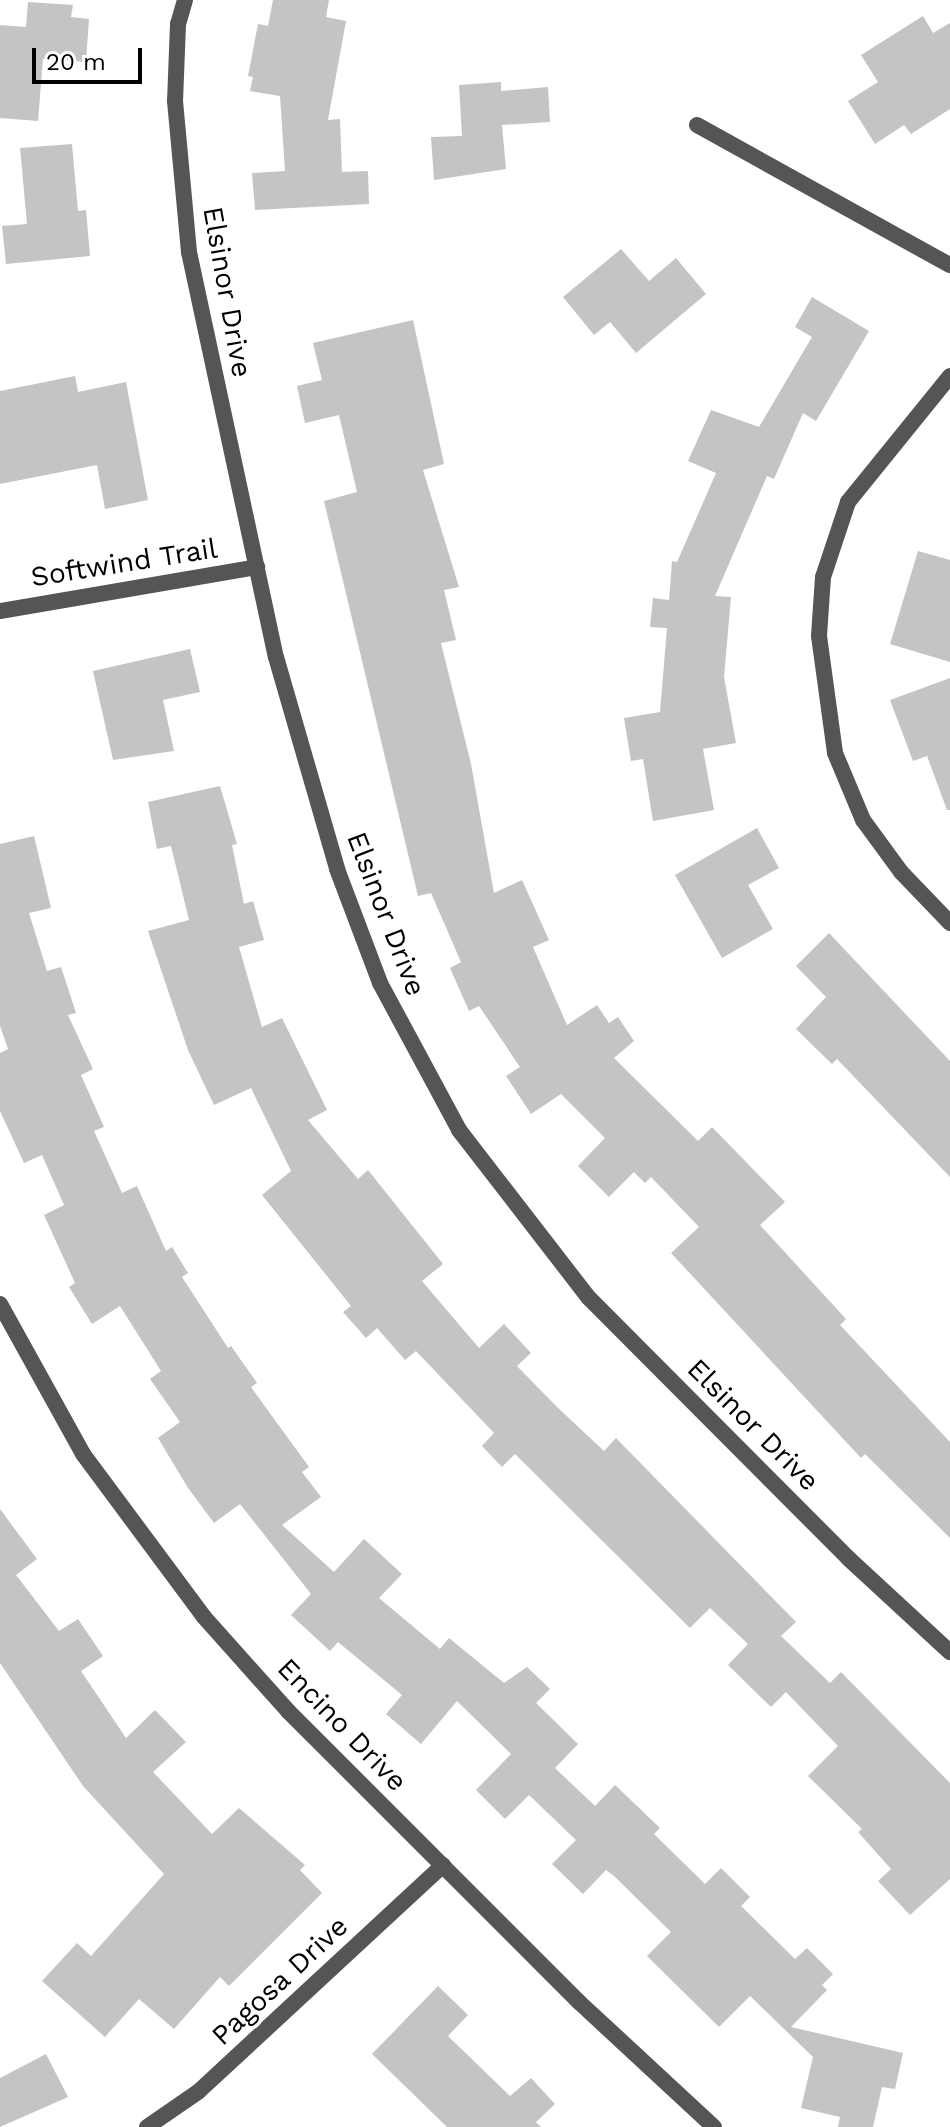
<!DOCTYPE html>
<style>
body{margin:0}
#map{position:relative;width:950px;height:2127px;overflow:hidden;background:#fff;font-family:"Work Sans",sans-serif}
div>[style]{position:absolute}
.building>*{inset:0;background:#c4c4c4}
.minor>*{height:16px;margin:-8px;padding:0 8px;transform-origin:8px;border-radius:8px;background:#555}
span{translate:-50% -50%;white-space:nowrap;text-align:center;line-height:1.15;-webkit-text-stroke:7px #fff;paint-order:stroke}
.street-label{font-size:28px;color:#000}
.scale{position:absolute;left:32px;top:48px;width:110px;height:36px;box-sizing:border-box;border:4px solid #000;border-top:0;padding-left:10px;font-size:24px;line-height:28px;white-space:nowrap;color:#000;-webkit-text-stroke:6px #fff;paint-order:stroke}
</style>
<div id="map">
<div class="building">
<div style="clip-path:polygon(273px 0,329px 0,326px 17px,346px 21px,328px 120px,340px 119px,342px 172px,368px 171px,369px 204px,255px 210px,252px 173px,285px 171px,280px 96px,250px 91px,253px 77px,248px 76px,258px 24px,268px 26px)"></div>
<div style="clip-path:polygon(28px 2px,73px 5px,71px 17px,89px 19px,86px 62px,43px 59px,38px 121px,0 118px,0 25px,26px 27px)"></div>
<div style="clip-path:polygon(923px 16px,933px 33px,950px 23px,950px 109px,911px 134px,904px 125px,875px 144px,848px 101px,878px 82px,861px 55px)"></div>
<div style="clip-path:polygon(501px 82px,501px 91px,548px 87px,550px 122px,502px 125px,506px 169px,434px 180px,431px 137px,462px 136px,459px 85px)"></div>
<div style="clip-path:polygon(72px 144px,78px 211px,86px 210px,90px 256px,6px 264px,2px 226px,27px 224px,20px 148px)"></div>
<div style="clip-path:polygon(621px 249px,649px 281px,676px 258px,706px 294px,636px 353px,610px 322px,594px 335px,563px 297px)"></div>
<div style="clip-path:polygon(812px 297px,869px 331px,816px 421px,803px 413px,774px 479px,767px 476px,715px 596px,731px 597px,724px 677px,736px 743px,703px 749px,714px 810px,653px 821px,643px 759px,631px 761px,624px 718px,660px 712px,667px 628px,650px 627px,653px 598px,669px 600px,672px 561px,677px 562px,716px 473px,688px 461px,711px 410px,759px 427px,812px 337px,795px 327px)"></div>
<div style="clip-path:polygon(413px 320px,444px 464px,423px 470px,459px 587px,444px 590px,456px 640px,441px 643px,471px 764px,494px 893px,522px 880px,549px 940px,533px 947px,567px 1025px,597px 1005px,609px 1023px,618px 1017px,634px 1041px,614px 1058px,698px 1141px,712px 1127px,785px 1202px,760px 1225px,846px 1319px,840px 1325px,950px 1442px,950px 1538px,865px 1454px,861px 1458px,671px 1253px,699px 1227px,651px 1177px,645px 1183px,634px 1172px,609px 1197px,578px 1166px,605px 1138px,561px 1094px,531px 1114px,506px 1076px,520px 1067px,479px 1006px,469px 1011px,450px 968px,461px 962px,431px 893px,418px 896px,324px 501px,357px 492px,339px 415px,305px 423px,297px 386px,322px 380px,313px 343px)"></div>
<div style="clip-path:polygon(75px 376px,78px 392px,126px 382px,148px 500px,105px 509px,97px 465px,0 484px,0 391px)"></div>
<div style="clip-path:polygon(918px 551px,950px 560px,950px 662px,890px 644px)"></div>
<div style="clip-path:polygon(190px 649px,200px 692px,163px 700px,174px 751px,113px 760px,93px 671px)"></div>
<div style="clip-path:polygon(950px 678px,950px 810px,947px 810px,927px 756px,913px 761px,890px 700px)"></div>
<div style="clip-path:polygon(220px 786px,237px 844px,232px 845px,244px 904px,253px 901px,264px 940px,239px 947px,262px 1027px,282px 1018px,327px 1110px,308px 1120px,358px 1179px,368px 1170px,443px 1264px,422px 1281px,479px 1348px,504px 1324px,531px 1353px,517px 1366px,556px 1406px,604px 1451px,616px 1438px,796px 1622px,781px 1636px,830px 1683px,841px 1672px,950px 1783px,950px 1879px,910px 1915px,878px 1881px,891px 1869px,858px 1832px,862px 1829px,808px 1776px,838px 1746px,786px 1692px,771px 1707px,728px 1665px,748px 1644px,710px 1608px,690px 1628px,515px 1454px,502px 1467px,482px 1446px,494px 1433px,416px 1351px,405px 1360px,377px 1328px,366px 1338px,343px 1312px,351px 1306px,262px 1195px,291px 1171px,251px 1088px,214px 1105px,188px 1050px,148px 931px,189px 920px,171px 846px,157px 849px,148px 802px)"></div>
<div style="clip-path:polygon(757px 828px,779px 868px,748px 885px,773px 929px,722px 958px,675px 875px)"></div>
<div style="clip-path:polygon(34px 836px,51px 908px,29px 913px,47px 971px,61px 967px,76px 1013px,68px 1015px,93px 1069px,81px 1075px,104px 1127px,94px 1131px,122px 1193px,137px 1186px,166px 1251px,172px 1247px,188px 1273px,182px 1277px,228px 1348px,231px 1346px,257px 1383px,251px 1387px,309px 1467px,302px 1472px,321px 1497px,282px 1525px,334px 1572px,364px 1539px,402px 1574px,379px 1598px,440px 1649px,449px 1638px,504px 1683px,527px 1667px,550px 1689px,536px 1703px,578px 1744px,555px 1768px,595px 1806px,615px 1785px,660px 1828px,654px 1834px,705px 1884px,721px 1868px,750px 1897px,741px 1906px,795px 1959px,807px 1948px,833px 1974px,822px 1985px,827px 1990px,791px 2027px,903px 2053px,895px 2089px,882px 2087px,873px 2127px,838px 2127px,840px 2117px,801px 2108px,813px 2057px,750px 1996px,719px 2027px,647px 1956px,671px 1932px,614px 1876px,606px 1870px,583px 1894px,552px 1864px,576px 1840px,529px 1795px,505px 1819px,476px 1790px,511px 1754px,457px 1701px,421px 1744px,386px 1714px,402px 1695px,338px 1642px,330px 1651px,291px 1615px,311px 1594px,240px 1504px,214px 1523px,188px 1488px,158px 1438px,180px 1422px,150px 1379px,161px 1371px,120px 1306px,92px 1324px,69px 1287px,75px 1283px,44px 1215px,64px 1205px,42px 1155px,24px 1163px,0 1111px,0 1053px,8px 1049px,0 1026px,0 844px)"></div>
<div style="clip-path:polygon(829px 933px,950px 1061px,950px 1177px,837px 1059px,832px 1064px,796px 1029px,826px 997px,796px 966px)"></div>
<div style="clip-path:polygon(0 1509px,37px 1559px,16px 1575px,59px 1631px,78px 1619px,103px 1656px,81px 1671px,126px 1738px,155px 1710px,186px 1742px,153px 1772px,212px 1834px,239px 1808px,305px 1865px,300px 1870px,322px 1893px,229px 1986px,220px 1977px,174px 2029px,139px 1999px,105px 2037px,42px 1981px,77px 1943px,91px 1956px,164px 1874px,83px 1786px,0 1663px)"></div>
<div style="clip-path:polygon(438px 1986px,468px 2015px,448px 2036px,510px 2096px,531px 2078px,555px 2104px,536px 2122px,541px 2127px,447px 2127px,372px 2054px)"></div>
<div style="clip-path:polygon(46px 2054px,68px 2097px,0 2127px,0 2078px)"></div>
</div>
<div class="minor">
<div style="left:185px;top:0;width:25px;rotate:106deg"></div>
<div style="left:178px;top:24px;width:77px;rotate:92.2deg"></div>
<div style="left:175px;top:101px;width:152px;rotate:84.7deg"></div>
<div style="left:189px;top:252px;width:414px;rotate:77.9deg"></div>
<div style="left:276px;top:657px;width:221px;rotate:73.9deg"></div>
<div style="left:337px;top:869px;width:122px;rotate:69.3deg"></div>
<div style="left:380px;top:983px;width:167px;rotate:61.7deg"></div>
<div style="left:459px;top:1130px;width:212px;rotate:52.3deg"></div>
<div style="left:589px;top:1298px;width:367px;rotate:45.1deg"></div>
<div style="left:848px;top:1558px;width:139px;rotate:42.7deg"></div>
<div style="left:697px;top:125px;width:289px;rotate:29deg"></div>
<div style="left:950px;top:376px;width:162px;rotate:129deg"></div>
<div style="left:848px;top:502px;width:79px;rotate:108.4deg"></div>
<div style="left:823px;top:577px;width:59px;rotate:93.9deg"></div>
<div style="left:819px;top:636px;width:118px;rotate:82.2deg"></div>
<div style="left:835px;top:753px;width:73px;rotate:67.3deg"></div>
<div style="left:863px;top:820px;width:64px;rotate:53.8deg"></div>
<div style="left:901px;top:872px;width:71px;rotate:46.1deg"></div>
<div style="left:0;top:611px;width:261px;rotate:-9.7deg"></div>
<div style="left:0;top:1304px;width:171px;rotate:61deg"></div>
<div style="left:83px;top:1454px;width:203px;rotate:53.4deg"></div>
<div style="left:204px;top:1617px;width:126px;rotate:48.2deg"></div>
<div style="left:288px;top:1711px;width:412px;rotate:45deg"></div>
<div style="left:579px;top:2002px;width:184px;rotate:42.8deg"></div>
<div style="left:147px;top:2127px;width:62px;rotate:-34.5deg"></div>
<div style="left:198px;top:2092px;width:334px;rotate:-42.8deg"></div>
</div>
<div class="street-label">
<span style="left:227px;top:292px;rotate:80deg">Elsinor Drive</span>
<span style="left:124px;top:563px;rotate:-9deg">Softwind Trail</span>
<span style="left:386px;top:914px;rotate:69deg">Elsinor Drive</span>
<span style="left:753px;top:1425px;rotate:45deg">Elsinor Drive</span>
<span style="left:342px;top:1725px;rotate:46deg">Encino Drive</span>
<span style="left:280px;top:1981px;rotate:-43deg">Pagosa Drive</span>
</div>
<div class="scale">20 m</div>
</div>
